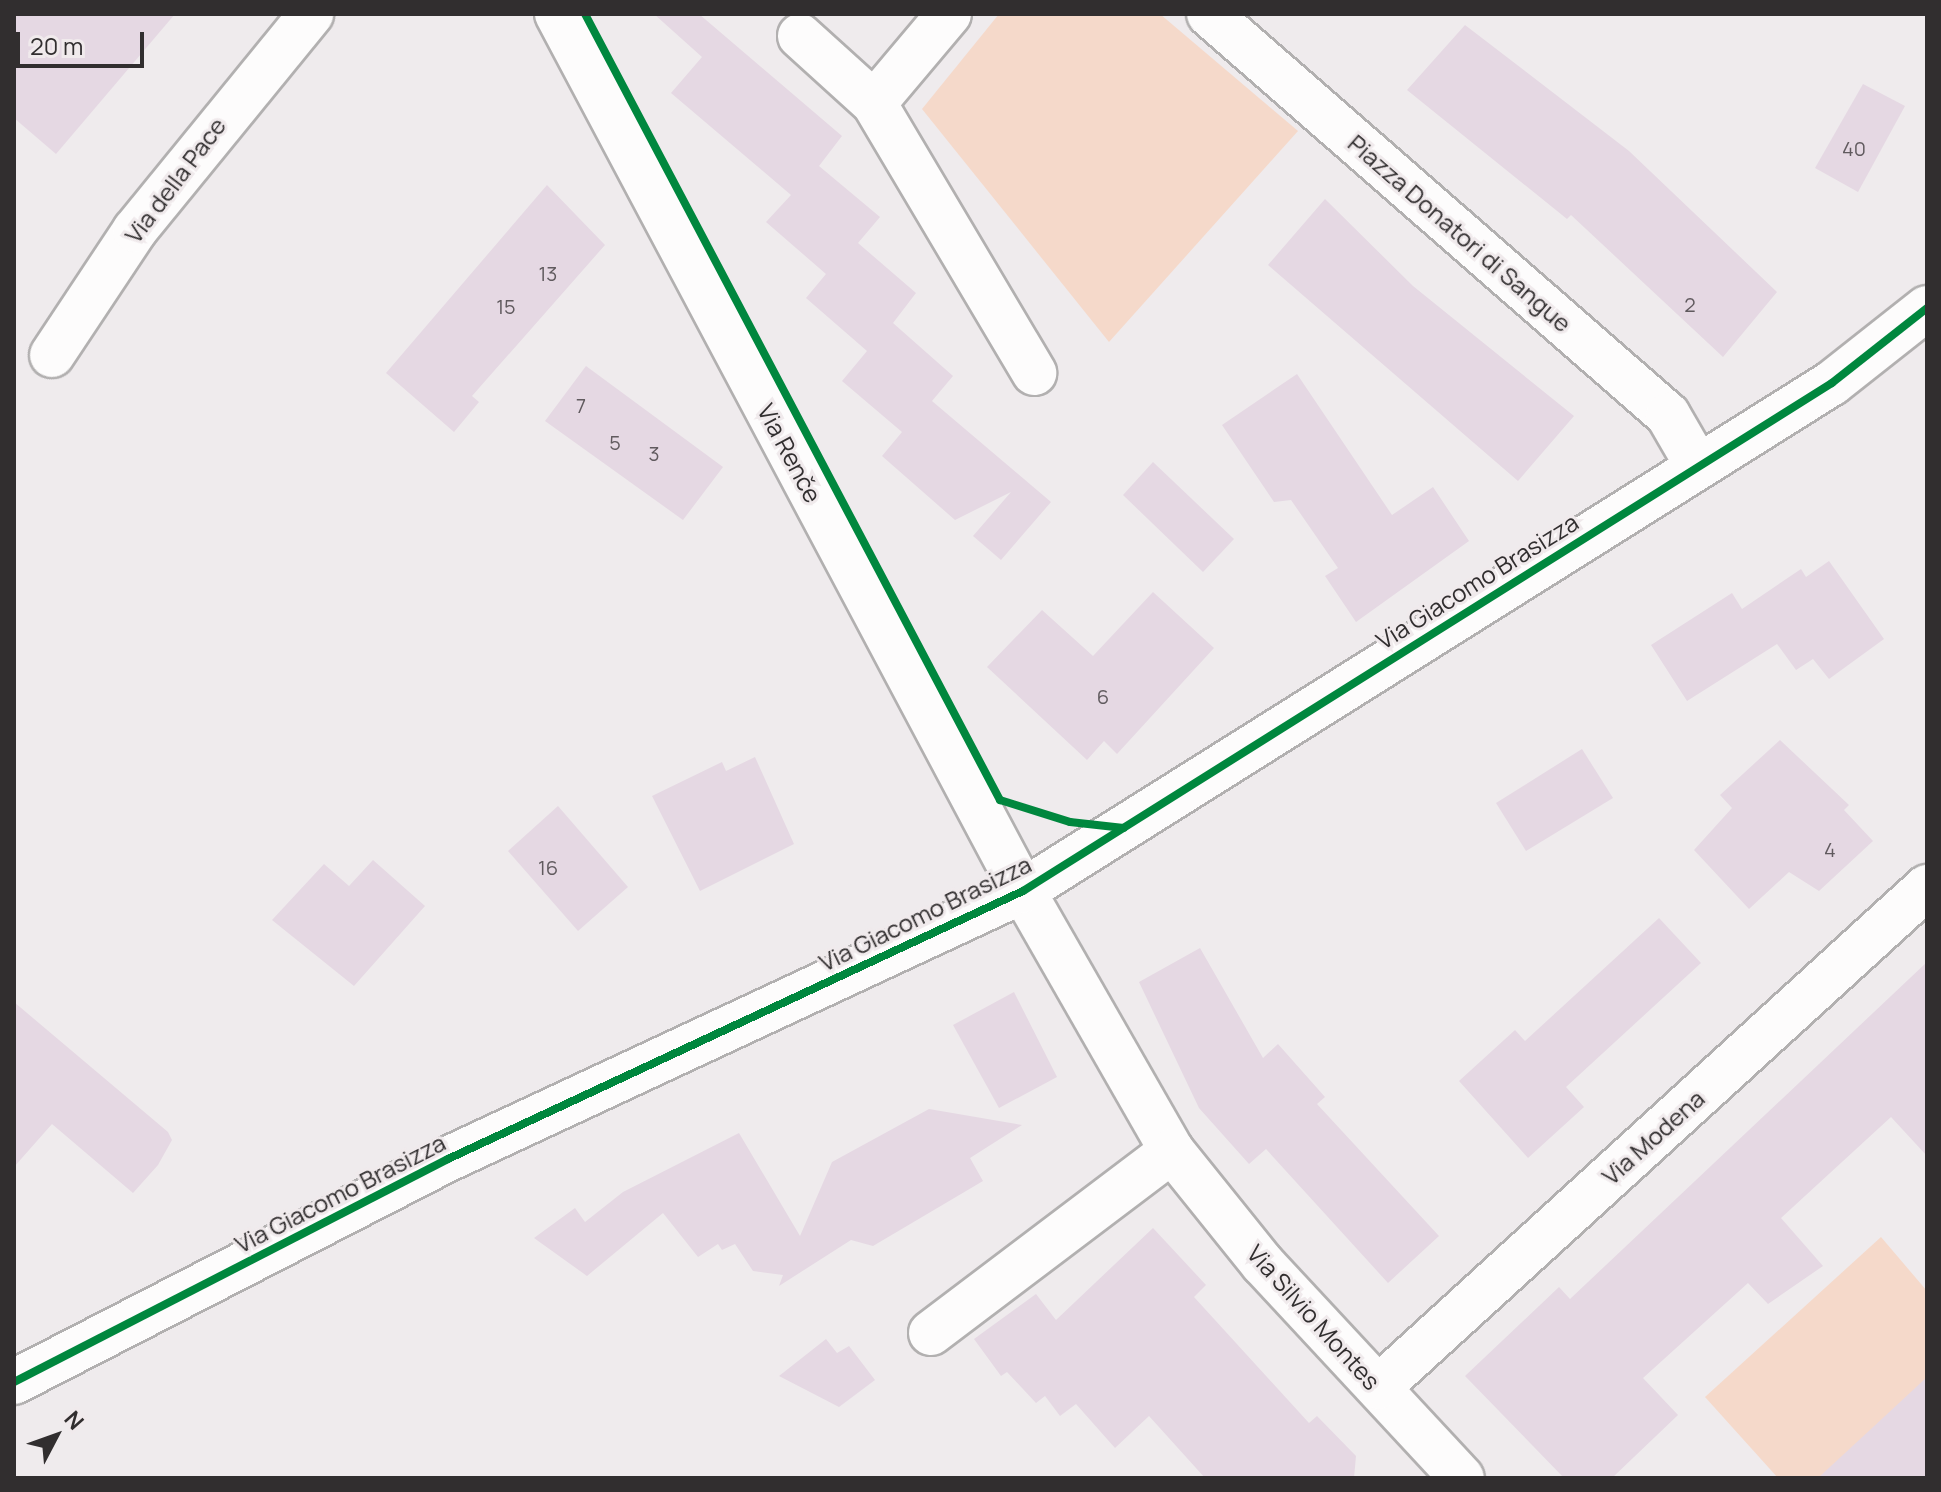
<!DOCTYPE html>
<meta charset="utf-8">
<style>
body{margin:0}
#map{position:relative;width:1941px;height:1492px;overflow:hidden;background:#efebed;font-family:Manrope,sans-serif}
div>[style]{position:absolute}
.green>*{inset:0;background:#f5d9ca}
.building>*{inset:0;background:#e5d8e3}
.roads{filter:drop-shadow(2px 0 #b2b0b0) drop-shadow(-2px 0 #b2b0b0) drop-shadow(0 2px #b2b0b0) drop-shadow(0 -2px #b2b0b0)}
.minor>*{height:44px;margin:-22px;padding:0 22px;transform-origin:22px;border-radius:22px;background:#fdfcfc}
.cycleway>*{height:8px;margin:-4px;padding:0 4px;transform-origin:4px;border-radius:4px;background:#00873e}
span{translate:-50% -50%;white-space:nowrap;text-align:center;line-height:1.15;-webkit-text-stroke:6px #f0eaec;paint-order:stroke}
.number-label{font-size:20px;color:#605a5e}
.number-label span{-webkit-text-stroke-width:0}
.street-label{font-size:24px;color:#312e2f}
.frame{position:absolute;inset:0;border:16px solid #312e2f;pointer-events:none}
.north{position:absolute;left:16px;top:1396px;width:80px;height:80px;-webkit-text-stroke:6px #f0eaec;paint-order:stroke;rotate:49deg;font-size:22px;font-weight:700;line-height:32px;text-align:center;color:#312e2f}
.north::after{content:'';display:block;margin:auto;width:28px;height:36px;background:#312e2f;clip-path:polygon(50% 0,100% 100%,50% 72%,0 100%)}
.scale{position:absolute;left:16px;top:32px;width:128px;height:36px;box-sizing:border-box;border:4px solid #312e2f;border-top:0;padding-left:10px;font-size:24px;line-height:28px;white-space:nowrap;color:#312e2f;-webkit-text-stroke:6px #f0eaec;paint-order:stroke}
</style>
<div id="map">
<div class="green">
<div style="clip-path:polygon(999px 14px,1160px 14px,1298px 131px,1109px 342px,922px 109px)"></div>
<div style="clip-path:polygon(1881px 1237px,1927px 1291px,1927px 1478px,1778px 1478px,1705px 1397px)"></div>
</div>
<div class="building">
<div style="clip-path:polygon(14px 14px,175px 14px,56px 154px,14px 118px)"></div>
<div style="clip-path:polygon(654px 14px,699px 14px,842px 136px,819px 166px,880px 217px,858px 243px,916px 293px,893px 323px,953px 376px,932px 401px,1051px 502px,1001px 560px,973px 536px,1011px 492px,955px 520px,882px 456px,902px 432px,842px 381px,867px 351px,806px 298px,826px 274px,766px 222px,791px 195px,671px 93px,702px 57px)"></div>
<div style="clip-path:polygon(1465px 25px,1629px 151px,1777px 292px,1723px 357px,1571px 215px,1567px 219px,1407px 90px)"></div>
<div style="clip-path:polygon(1863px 84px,1905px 106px,1858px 192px,1815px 168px)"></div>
<div style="clip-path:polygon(547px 185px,605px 245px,472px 396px,479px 402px,454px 432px,386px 373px)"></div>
<div style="clip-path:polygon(1325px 199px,1413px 286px,1574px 416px,1518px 481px,1268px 265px)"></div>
<div style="clip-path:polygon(586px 366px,723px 467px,683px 520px,545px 421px)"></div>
<div style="clip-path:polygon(1297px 374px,1392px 515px,1433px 487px,1469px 541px,1356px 622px,1325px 576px,1338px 568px,1291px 500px,1274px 502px,1222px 425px)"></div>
<div style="clip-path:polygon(1153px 462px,1234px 539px,1203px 572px,1123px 495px)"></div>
<div style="clip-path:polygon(1829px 561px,1884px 639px,1829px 679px,1813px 659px,1796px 670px,1777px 644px,1687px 701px,1651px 645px,1732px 593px,1742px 609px,1801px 569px,1806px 577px)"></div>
<div style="clip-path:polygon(1153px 592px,1214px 648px,1117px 754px,1104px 741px,1087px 760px,987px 667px,1042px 610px,1093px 656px)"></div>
<div style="clip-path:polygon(1780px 740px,1849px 805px,1844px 810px,1873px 841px,1819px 891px,1789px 872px,1749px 909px,1694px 850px,1732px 808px,1720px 795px)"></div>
<div style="clip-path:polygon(1582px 749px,1613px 798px,1526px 851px,1496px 803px)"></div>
<div style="clip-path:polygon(755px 757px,794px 844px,700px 891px,652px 796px,722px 762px,726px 771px)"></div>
<div style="clip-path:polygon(558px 806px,628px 887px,578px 931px,508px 851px)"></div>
<div style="clip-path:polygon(373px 860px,425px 906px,354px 986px,272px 920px,324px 864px,349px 886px)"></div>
<div style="clip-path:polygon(1659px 918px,1701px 963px,1566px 1087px,1584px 1107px,1528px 1158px,1459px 1081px,1515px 1030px,1525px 1041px)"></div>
<div style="clip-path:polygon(1200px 948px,1263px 1058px,1278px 1044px,1325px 1097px,1317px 1104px,1439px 1236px,1388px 1283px,1266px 1149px,1249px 1164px,1199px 1108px,1139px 982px)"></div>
<div style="clip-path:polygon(1927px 962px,1927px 1156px,1891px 1117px,1781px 1218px,1823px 1266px,1768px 1304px,1748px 1283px,1643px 1378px,1678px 1415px,1612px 1478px,1564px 1478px,1465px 1376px,1559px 1287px,1570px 1299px)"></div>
<div style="clip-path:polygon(1014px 992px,1057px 1077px,999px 1108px,953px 1025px)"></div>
<div style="clip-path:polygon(14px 1002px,168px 1132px,172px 1140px,158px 1165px,133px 1193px,52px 1124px,14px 1167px)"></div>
<div style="clip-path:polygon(929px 1109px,1022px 1125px,970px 1158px,983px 1181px,873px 1246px,851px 1240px,779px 1286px,783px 1275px,753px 1271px,735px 1244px,722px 1250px,718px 1244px,698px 1257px,663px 1213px,587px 1276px,534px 1238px,575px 1208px,585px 1222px,623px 1192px,739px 1133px,800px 1236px,832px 1162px)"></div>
<div style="clip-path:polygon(1153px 1228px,1206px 1285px,1194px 1297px,1309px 1423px,1317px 1416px,1356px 1456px,1354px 1478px,1205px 1478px,1149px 1416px,1115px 1448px,1076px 1404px,1060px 1416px,1045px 1396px,1036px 1403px,1007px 1372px,1001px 1376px,974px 1339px,1036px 1294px,1056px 1320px)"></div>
<div style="clip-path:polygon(826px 1339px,837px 1353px,849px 1346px,875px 1380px,839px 1407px,779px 1376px)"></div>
<div style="clip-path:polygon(1927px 1377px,1927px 1478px,1818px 1478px,1871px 1429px)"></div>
</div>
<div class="roads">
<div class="minor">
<div style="left:557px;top:14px;width:993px;rotate:62.02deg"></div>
<div style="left:1023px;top:891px;width:300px;rotate:60.2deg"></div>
<div style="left:1172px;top:1151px;width:145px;rotate:51.2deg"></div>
<div style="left:1263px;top:1264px;width:292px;rotate:47.1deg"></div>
<div style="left:949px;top:14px;width:116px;rotate:130.1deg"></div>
<div style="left:874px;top:103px;width:314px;rotate:59.3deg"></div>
<div style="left:1209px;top:14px;width:609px;rotate:41.14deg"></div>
<div style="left:1668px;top:415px;width:58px;rotate:59.9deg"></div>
<div style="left:800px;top:36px;width:100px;rotate:42.2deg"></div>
<div style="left:52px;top:355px;width:150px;rotate:-56.4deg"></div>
<div style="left:135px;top:230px;width:279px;rotate:-50.8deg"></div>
<div style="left:931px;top:1333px;width:302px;rotate:-37.1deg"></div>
<div style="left:14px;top:1382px;width:488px;rotate:-27.2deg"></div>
<div style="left:448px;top:1159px;width:634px;rotate:-24.99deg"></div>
<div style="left:1023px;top:891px;width:955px;rotate:-32.13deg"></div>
<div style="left:1832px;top:383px;width:121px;rotate:-38.3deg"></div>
<div style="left:1379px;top:1387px;width:742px;rotate:-42.38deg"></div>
</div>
</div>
<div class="cycleway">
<div style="left:585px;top:14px;width:889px;rotate:62.17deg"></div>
<div style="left:1000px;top:800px;width:73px;rotate:17.4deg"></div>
<div style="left:1070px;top:822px;width:54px;rotate:6.3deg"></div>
<div style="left:14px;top:1382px;width:488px;rotate:-27.2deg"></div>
<div style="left:448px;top:1159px;width:634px;rotate:-24.99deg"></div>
<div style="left:1023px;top:891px;width:955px;rotate:-32.13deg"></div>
<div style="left:1832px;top:383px;width:121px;rotate:-38.3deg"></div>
</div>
<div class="number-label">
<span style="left:1854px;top:148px">40</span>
<span style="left:548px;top:273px">13</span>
<span style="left:1690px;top:304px">2</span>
<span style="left:506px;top:306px">15</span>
<span style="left:581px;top:405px">7</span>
<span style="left:615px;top:442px">5</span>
<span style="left:654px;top:453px">3</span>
<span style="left:1103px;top:696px">6</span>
<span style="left:1830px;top:849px">4</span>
<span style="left:548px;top:867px">16</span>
</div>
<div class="street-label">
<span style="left:175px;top:180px;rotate:-53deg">Via della Pace</span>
<span style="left:1460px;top:233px;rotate:41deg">Piazza Donatori di Sangue</span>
<span style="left:790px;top:453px;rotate:62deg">Via Renče</span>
<span style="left:1477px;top:581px;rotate:-32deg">Via Giacomo Brasizza</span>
<span style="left:925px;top:913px;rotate:-26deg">Via Giacomo Brasizza</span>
<span style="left:1653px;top:1137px;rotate:-42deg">Via Modena</span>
<span style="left:340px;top:1193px;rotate:-27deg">Via Giacomo Brasizza</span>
<span style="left:1314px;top:1317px;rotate:48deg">Via Silvio Montes</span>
</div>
<div class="frame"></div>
<div class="north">N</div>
<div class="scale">20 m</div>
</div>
